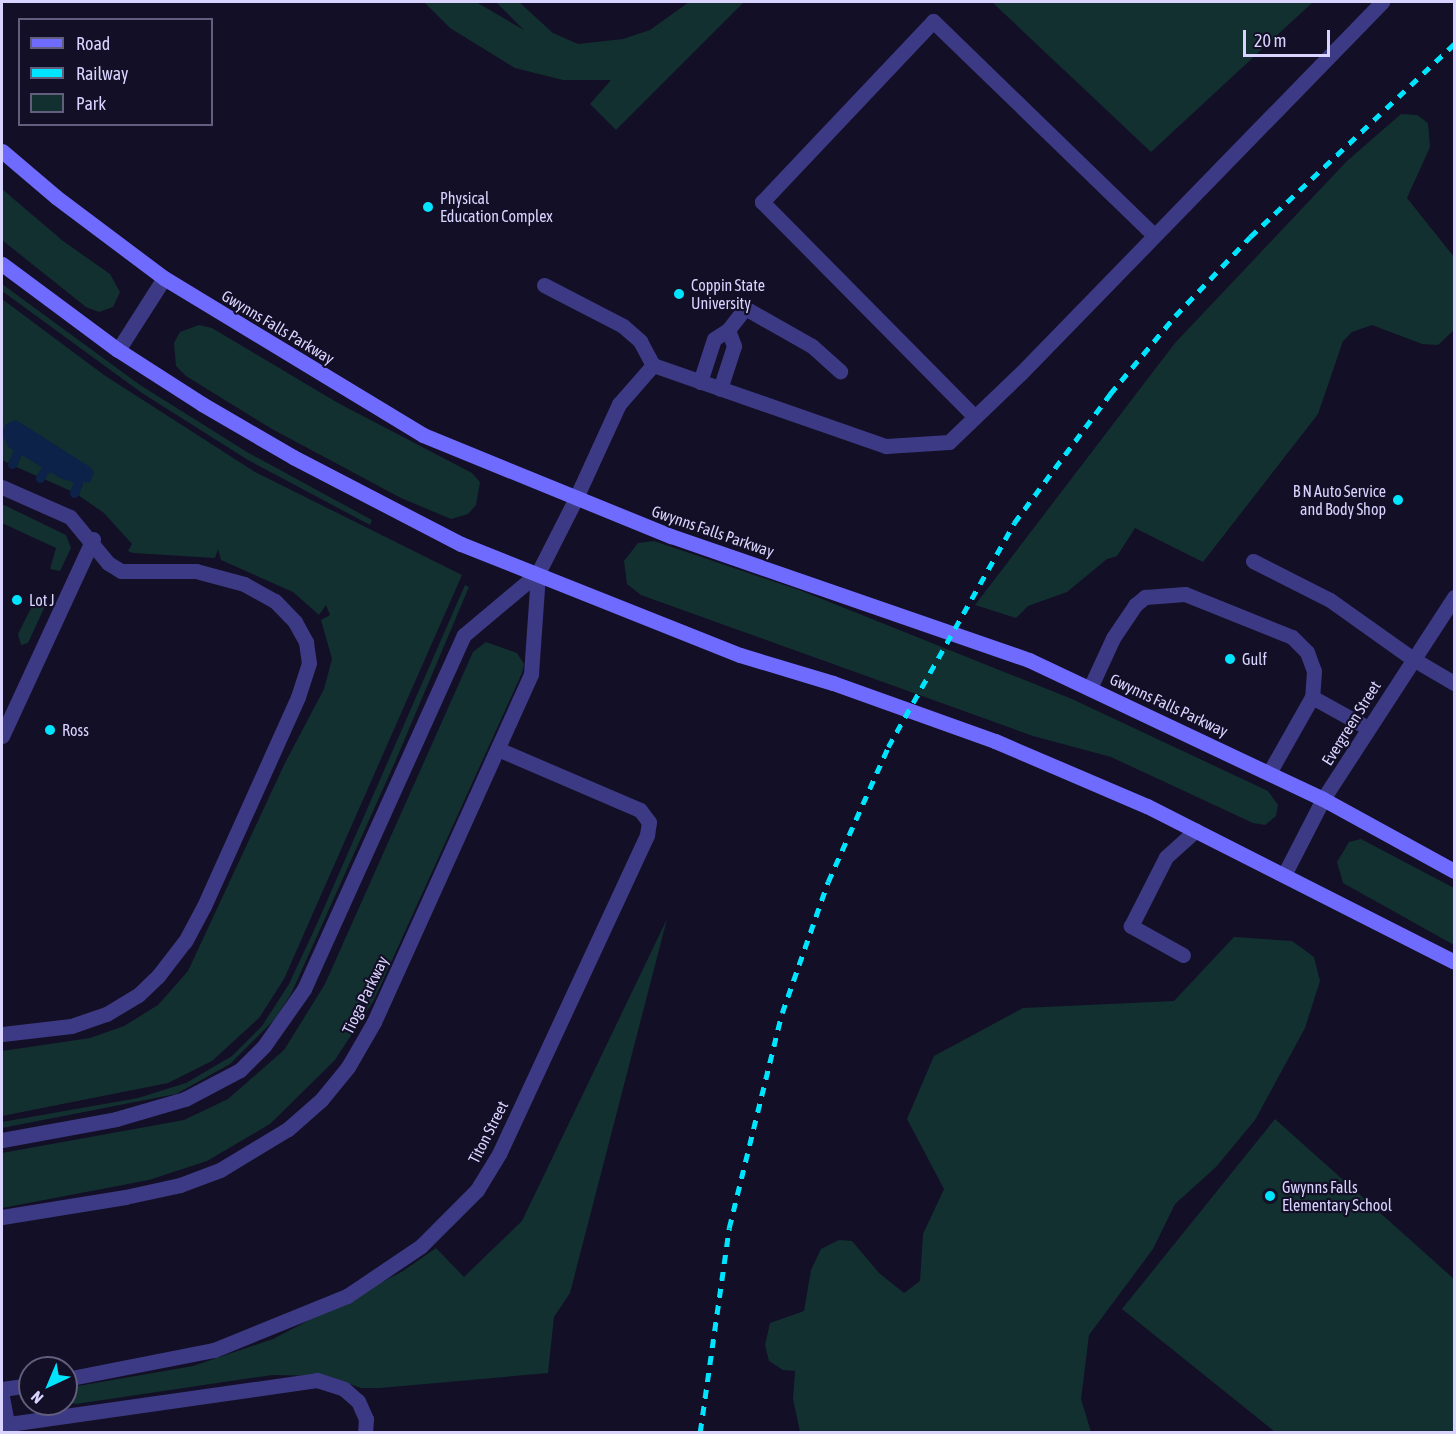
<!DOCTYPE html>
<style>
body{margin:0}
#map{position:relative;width:1456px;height:1434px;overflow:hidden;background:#130f26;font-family:"Asap Condensed",sans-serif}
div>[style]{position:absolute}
.green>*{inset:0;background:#12302f}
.water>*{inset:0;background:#0c2248}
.stream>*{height:9px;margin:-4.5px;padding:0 4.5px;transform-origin:4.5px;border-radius:4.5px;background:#0c2248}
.lane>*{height:15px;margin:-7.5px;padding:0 7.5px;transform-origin:7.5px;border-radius:7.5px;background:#3d3a85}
.street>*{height:15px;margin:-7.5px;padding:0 7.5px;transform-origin:7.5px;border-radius:7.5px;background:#3d3a85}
.secondary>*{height:15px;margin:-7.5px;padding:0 7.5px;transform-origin:7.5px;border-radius:7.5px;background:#6f6bff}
.rail>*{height:4.5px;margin-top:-2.25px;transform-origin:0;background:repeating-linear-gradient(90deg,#00e5ff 0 9px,transparent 0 17px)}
.dots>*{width:16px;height:16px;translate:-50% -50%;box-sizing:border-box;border:3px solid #130f26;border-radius:50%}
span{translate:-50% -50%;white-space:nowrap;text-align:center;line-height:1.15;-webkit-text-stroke:4.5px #130f26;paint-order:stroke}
.poi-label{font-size:16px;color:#d9d4ff}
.left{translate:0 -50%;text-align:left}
.right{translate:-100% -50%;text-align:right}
.street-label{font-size:16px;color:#d9d4ff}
.frame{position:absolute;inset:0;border:3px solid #d9d4ff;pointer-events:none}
.legend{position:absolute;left:18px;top:18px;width:195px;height:108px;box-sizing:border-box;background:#130f26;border:2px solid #625e7d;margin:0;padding:8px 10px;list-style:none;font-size:18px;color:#d9d4ff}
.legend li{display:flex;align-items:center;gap:12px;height:30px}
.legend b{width:30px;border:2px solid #625e7d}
.north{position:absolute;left:18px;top:1356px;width:60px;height:60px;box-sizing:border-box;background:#130f26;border:2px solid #625e7d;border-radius:50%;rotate:224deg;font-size:16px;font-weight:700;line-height:24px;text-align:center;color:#d9d4ff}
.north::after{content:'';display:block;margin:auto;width:21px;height:27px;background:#00e5ff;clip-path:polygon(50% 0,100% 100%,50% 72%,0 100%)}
.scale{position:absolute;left:1243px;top:30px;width:87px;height:27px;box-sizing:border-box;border:3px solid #d9d4ff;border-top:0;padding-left:8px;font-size:18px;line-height:21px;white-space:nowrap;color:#d9d4ff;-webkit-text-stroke:4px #130f26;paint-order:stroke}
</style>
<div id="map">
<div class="green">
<div style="clip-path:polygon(424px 2px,476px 2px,524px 30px,496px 2px,519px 2px,553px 33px,578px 44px,623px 39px,650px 30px,689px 2px,744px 2px,616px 130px,590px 104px,611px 80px,563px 80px,515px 68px,450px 28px)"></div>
<div style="clip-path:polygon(992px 2px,1313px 2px,1151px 152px)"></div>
<div style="clip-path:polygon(1401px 114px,1417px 115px,1428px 123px,1430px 147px,1407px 198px,1454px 257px,1454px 330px,1438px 345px,1422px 344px,1372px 325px,1352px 332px,1343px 341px,1318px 414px,1203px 562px,1135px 528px,1117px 556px,1107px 559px,1067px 592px,1028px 606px,1016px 618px,975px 605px,1175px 343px,1347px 161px)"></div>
<div style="clip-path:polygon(2px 189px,63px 241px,110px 274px,120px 292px,113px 307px,99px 312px,86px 307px,2px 240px)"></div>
<div style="clip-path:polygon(2px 284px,140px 385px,247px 452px,372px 520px,370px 525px,248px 460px,142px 393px,2px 291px)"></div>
<div style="clip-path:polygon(2px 299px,104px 375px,255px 472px,462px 575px,284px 979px,259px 1018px,212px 1061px,168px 1083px,2px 1116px,2px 1051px,90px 1038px,124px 1026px,158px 1005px,188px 971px,284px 765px,324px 689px,332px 659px,321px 620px,330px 615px,326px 605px,319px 615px,293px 592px,221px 560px,218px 549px,215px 558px,133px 553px,128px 551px,132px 544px,104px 513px,78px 495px,83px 484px,74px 483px,71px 491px,44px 479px,49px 471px,43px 466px,37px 476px,16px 467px,22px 454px,15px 451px,8px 463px,2px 460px)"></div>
<div style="clip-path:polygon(199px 325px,212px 328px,338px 403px,472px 473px,480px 482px,476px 505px,468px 514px,451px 519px,401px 498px,272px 429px,186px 376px,176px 366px,174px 343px,180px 332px)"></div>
<div style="clip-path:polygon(2px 504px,66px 535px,71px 548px,60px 571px,50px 569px,56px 548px,2px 523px)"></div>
<div style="clip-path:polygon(654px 541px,802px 591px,1072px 699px,1268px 791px,1278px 805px,1276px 816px,1265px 825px,1253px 823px,1111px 757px,1033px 736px,641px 595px,627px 584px,624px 561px,638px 543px)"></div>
<div style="clip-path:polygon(465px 585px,469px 587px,395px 762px,291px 994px,274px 1020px,230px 1064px,176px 1094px,2px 1128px,2px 1122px,138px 1098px,186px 1083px,232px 1056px,262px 1026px,289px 984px,316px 926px)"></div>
<div style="clip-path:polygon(37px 596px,44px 597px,45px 606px,28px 643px,21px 645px,18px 634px)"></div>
<div style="clip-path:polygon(486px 642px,517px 653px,524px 664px,522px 673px,374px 1000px,335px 1060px,270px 1124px,207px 1161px,149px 1180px,2px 1208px,2px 1153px,184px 1120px,228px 1099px,284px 1050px,325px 984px,473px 652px)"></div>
<div style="clip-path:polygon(1361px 839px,1454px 888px,1454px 945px,1343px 883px,1337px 862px,1349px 842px)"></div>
<div style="clip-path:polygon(667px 919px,570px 1293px,554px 1317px,548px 1373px,380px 1388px,361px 1388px,327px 1376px,272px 1375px,76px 1404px,66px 1402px,66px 1388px,193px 1366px,273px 1339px,403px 1271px,436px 1248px,464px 1277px,522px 1221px)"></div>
<div style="clip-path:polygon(1234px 937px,1292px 941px,1314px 957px,1320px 981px,1305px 1028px,1255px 1120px,1216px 1167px,1175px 1204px,1153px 1249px,1089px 1335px,1081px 1399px,1091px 1432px,800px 1432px,793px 1399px,795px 1371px,783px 1370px,769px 1361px,765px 1345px,770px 1323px,804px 1311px,811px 1270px,821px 1249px,839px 1240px,852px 1241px,879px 1273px,904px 1293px,920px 1281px,923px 1234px,944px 1189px,907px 1119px,934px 1056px,1023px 1008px,1174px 1001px)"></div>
<div style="clip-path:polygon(1275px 1119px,1454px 1279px,1454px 1432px,1275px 1432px,1122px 1309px)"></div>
</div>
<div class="water">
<div style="clip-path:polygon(16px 420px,90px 467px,94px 473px,90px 482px,75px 483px,60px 478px,8px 447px,2px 433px,6px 424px)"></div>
</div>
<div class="stream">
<div style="left:12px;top:464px;width:24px;rotate:-66deg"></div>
<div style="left:40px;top:478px;width:22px;rotate:-60deg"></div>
<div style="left:74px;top:493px;width:21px;rotate:-71deg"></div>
</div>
<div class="lane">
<div style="left:544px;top:285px;width:89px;rotate:27.4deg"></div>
<div style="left:623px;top:326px;width:23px;rotate:41deg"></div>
<div style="left:640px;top:341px;width:27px;rotate:62deg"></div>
<div style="left:728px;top:330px;width:28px;rotate:-52deg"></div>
<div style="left:745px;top:308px;width:77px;rotate:29.6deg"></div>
<div style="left:812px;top:346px;width:38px;rotate:42deg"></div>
<div style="left:118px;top:350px;width:85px;rotate:-57.4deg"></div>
<div style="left:700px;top:382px;width:45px;rotate:-72deg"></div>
<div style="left:714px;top:339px;width:17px;rotate:-33deg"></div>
<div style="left:728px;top:330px;width:17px;rotate:69deg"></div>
<div style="left:734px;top:346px;width:45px;rotate:108deg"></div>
<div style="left:975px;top:417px;width:303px;rotate:-134.7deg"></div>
<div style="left:762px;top:202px;width:249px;rotate:-46.6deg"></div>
<div style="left:933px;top:21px;width:308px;rotate:44.1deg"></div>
<div style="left:2px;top:487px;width:74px;rotate:23.8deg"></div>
<div style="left:70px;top:517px;width:60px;rotate:50.4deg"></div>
<div style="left:108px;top:563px;width:15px;rotate:32deg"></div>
<div style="left:121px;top:571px;width:75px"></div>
<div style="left:196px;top:571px;width:50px;rotate:15.2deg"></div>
<div style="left:244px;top:584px;width:35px;rotate:29deg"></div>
<div style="left:275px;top:601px;width:29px;rotate:46deg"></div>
<div style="left:295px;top:622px;width:23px;rotate:61deg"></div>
<div style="left:306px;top:642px;width:21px;rotate:82deg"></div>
<div style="left:309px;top:663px;width:36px;rotate:108deg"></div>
<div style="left:298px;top:697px;width:229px;rotate:114.2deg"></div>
<div style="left:204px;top:906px;width:40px;rotate:118deg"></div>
<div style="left:185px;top:941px;width:44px;rotate:127.6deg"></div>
<div style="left:158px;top:976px;width:28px;rotate:136deg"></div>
<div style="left:138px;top:995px;width:37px;rotate:149deg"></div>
<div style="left:106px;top:1014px;width:37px;rotate:161deg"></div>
<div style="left:71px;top:1026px;width:69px;rotate:173.4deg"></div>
<div style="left:575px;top:500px;width:106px;rotate:-65.4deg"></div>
<div style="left:619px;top:404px;width:52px;rotate:-48.9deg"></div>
<div style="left:653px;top:365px;width:247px;rotate:19.2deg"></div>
<div style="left:886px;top:446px;width:63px;rotate:-3.6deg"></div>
<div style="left:949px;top:442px;width:100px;rotate:-43.8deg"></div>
<div style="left:1021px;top:373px;width:518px;rotate:-45.78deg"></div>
<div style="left:1253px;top:561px;width:86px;rotate:26.9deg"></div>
<div style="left:1330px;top:600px;width:102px;rotate:35.4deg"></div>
<div style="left:1413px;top:659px;width:48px;rotate:30.3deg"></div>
<div style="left:1090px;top:688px;width:55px;rotate:-65.3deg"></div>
<div style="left:1113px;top:638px;width:40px;rotate:-56deg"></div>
<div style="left:1135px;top:605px;width:13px;rotate:-39deg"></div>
<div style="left:1145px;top:597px;width:40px;rotate:-4.3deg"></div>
<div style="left:1185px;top:594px;width:115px;rotate:21.9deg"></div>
<div style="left:1292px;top:637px;width:21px;rotate:45deg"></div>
<div style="left:1307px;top:652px;width:20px;rotate:70deg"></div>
<div style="left:1314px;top:671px;width:26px;rotate:94deg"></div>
<div style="left:1312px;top:697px;width:64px;rotate:29deg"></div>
<div style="left:2px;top:736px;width:217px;rotate:-65.2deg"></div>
<div style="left:1269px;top:773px;width:87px;rotate:-60.5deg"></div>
<div style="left:1183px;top:955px;width:60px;rotate:-150.9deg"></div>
<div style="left:1131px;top:926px;width:77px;rotate:-63.1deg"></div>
<div style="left:1166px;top:857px;width:40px;rotate:-42deg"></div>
<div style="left:66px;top:1379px;width:151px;rotate:-11.1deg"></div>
<div style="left:214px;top:1350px;width:144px;rotate:-22.1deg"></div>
<div style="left:347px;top:1296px;width:89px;rotate:-34deg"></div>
<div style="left:421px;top:1246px;width:79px;rotate:-45deg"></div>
<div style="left:477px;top:1190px;width:42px;rotate:-58.6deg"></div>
<div style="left:499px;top:1154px;width:352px;rotate:-65.1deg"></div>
<div style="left:647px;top:835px;width:13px;rotate:-81deg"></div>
<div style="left:649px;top:822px;width:15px;rotate:-127deg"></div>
<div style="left:640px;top:810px;width:155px;rotate:-156.8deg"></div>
<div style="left:2px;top:1389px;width:28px;rotate:-8deg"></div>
<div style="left:2px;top:1425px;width:318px;rotate:-8.1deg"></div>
<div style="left:317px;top:1380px;width:28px;rotate:18deg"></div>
<div style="left:344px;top:1389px;width:18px;rotate:41deg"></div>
<div style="left:358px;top:1401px;width:20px;rotate:66deg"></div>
<div style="left:366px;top:1419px;width:13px;rotate:94deg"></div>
</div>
<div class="street">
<div style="left:1285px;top:873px;width:83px;rotate:-62.8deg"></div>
<div style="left:1323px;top:799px;width:241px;rotate:-57deg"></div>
<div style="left:2px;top:1140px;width:116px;rotate:-10.4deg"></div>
<div style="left:116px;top:1119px;width:72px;rotate:-16.2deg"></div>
<div style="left:185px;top:1099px;width:62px;rotate:-27.8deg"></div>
<div style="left:240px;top:1070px;width:34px;rotate:-45deg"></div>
<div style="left:264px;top:1046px;width:70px;rotate:-54.9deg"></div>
<div style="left:304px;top:989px;width:388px;rotate:-65.7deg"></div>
<div style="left:464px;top:635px;width:97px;rotate:-40deg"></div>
<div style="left:2px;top:1217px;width:125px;rotate:-9.2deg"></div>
<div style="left:125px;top:1197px;width:56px;rotate:-12.3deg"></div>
<div style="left:180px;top:1185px;width:43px;rotate:-20.6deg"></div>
<div style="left:220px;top:1170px;width:79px;rotate:-31.1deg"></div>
<div style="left:288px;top:1129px;width:44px;rotate:-41.3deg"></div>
<div style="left:321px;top:1100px;width:43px;rotate:-50.7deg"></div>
<div style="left:348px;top:1067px;width:52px;rotate:-60deg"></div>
<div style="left:374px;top:1022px;width:382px;rotate:-65.7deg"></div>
<div style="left:531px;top:674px;width:101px;rotate:-86deg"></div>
<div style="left:538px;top:573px;width:82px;rotate:-63.1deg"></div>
<div style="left:2px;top:1397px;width:36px;rotate:79deg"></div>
</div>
<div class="secondary">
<div style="left:2px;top:151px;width:71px;rotate:40.4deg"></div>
<div style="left:56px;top:197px;width:135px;rotate:36.9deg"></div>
<div style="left:164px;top:278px;width:303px;rotate:31.2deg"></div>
<div style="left:423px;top:435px;width:268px;rotate:22.2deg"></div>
<div style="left:671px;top:536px;width:379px;rotate:19.1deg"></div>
<div style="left:1029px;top:660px;width:325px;rotate:25.3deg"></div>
<div style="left:1323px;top:799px;width:149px;rotate:28.8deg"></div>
<div style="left:2px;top:264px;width:144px;rotate:36.6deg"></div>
<div style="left:118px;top:350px;width:100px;rotate:32.7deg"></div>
<div style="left:202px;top:404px;width:105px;rotate:30.2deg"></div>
<div style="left:293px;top:457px;width:189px;rotate:27.4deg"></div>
<div style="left:461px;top:544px;width:300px;rotate:21.7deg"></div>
<div style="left:740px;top:655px;width:97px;rotate:16.8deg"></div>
<div style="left:833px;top:683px;width:172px;rotate:19.7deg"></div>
<div style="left:995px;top:741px;width:165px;rotate:23.2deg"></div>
<div style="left:1147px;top:806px;width:344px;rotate:26.9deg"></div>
</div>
<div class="rail">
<div style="left:700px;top:1432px;width:206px;rotate:-81.9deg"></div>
<div style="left:729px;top:1228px;width:221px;rotate:-76.2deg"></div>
<div style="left:782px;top:1013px;width:139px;rotate:-70.7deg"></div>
<div style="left:828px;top:882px;width:148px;rotate:-66deg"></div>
<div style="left:888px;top:747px;width:257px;rotate:-60.6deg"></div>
<div style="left:1014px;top:523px;width:161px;rotate:-53.3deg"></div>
<div style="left:1110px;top:394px;width:102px;rotate:-50.2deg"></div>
<div style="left:1175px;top:316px;width:109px;rotate:-46.5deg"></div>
<div style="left:1250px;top:237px;width:281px;rotate:-43.4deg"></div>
</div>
<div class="dots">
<div style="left:428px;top:207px;background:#00e5ff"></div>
<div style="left:679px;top:294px;background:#00e5ff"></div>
<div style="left:1398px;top:500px;background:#00e5ff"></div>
<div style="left:17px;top:600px;background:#00e5ff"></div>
<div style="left:1230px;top:659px;background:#00e5ff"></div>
<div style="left:50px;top:730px;background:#00e5ff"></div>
<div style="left:1270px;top:1196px;background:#00e5ff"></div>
</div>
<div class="poi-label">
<span class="left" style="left:440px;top:207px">Physical<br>Education Complex</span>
<span class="left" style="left:691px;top:294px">Coppin State<br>University</span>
<span class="right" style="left:1386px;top:500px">B N Auto Service<br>and Body Shop</span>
<span class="left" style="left:29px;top:600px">Lot J</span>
<span class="left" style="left:1242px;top:659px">Gulf</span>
<span class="left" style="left:62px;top:730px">Ross</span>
<span class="left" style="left:1282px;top:1196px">Gwynns Falls<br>Elementary School</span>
</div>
<div class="street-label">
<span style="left:278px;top:327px;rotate:31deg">Gwynns Falls Parkway</span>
<span style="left:713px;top:531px;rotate:19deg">Gwynns Falls Parkway</span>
<span style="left:1169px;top:705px;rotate:25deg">Gwynns Falls Parkway</span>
<span style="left:1351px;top:723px;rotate:-58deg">Evergreen Street</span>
<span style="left:365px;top:995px;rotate:-64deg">Tioga Parkway</span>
<span style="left:488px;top:1132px;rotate:-63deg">Titon Street</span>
</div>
<div class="frame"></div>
<ul class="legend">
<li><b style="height:8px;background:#6f6bff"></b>Road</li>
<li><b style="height:8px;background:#00e5ff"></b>Railway</li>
<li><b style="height:16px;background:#12302f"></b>Park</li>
</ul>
<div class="north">N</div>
<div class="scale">20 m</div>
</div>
